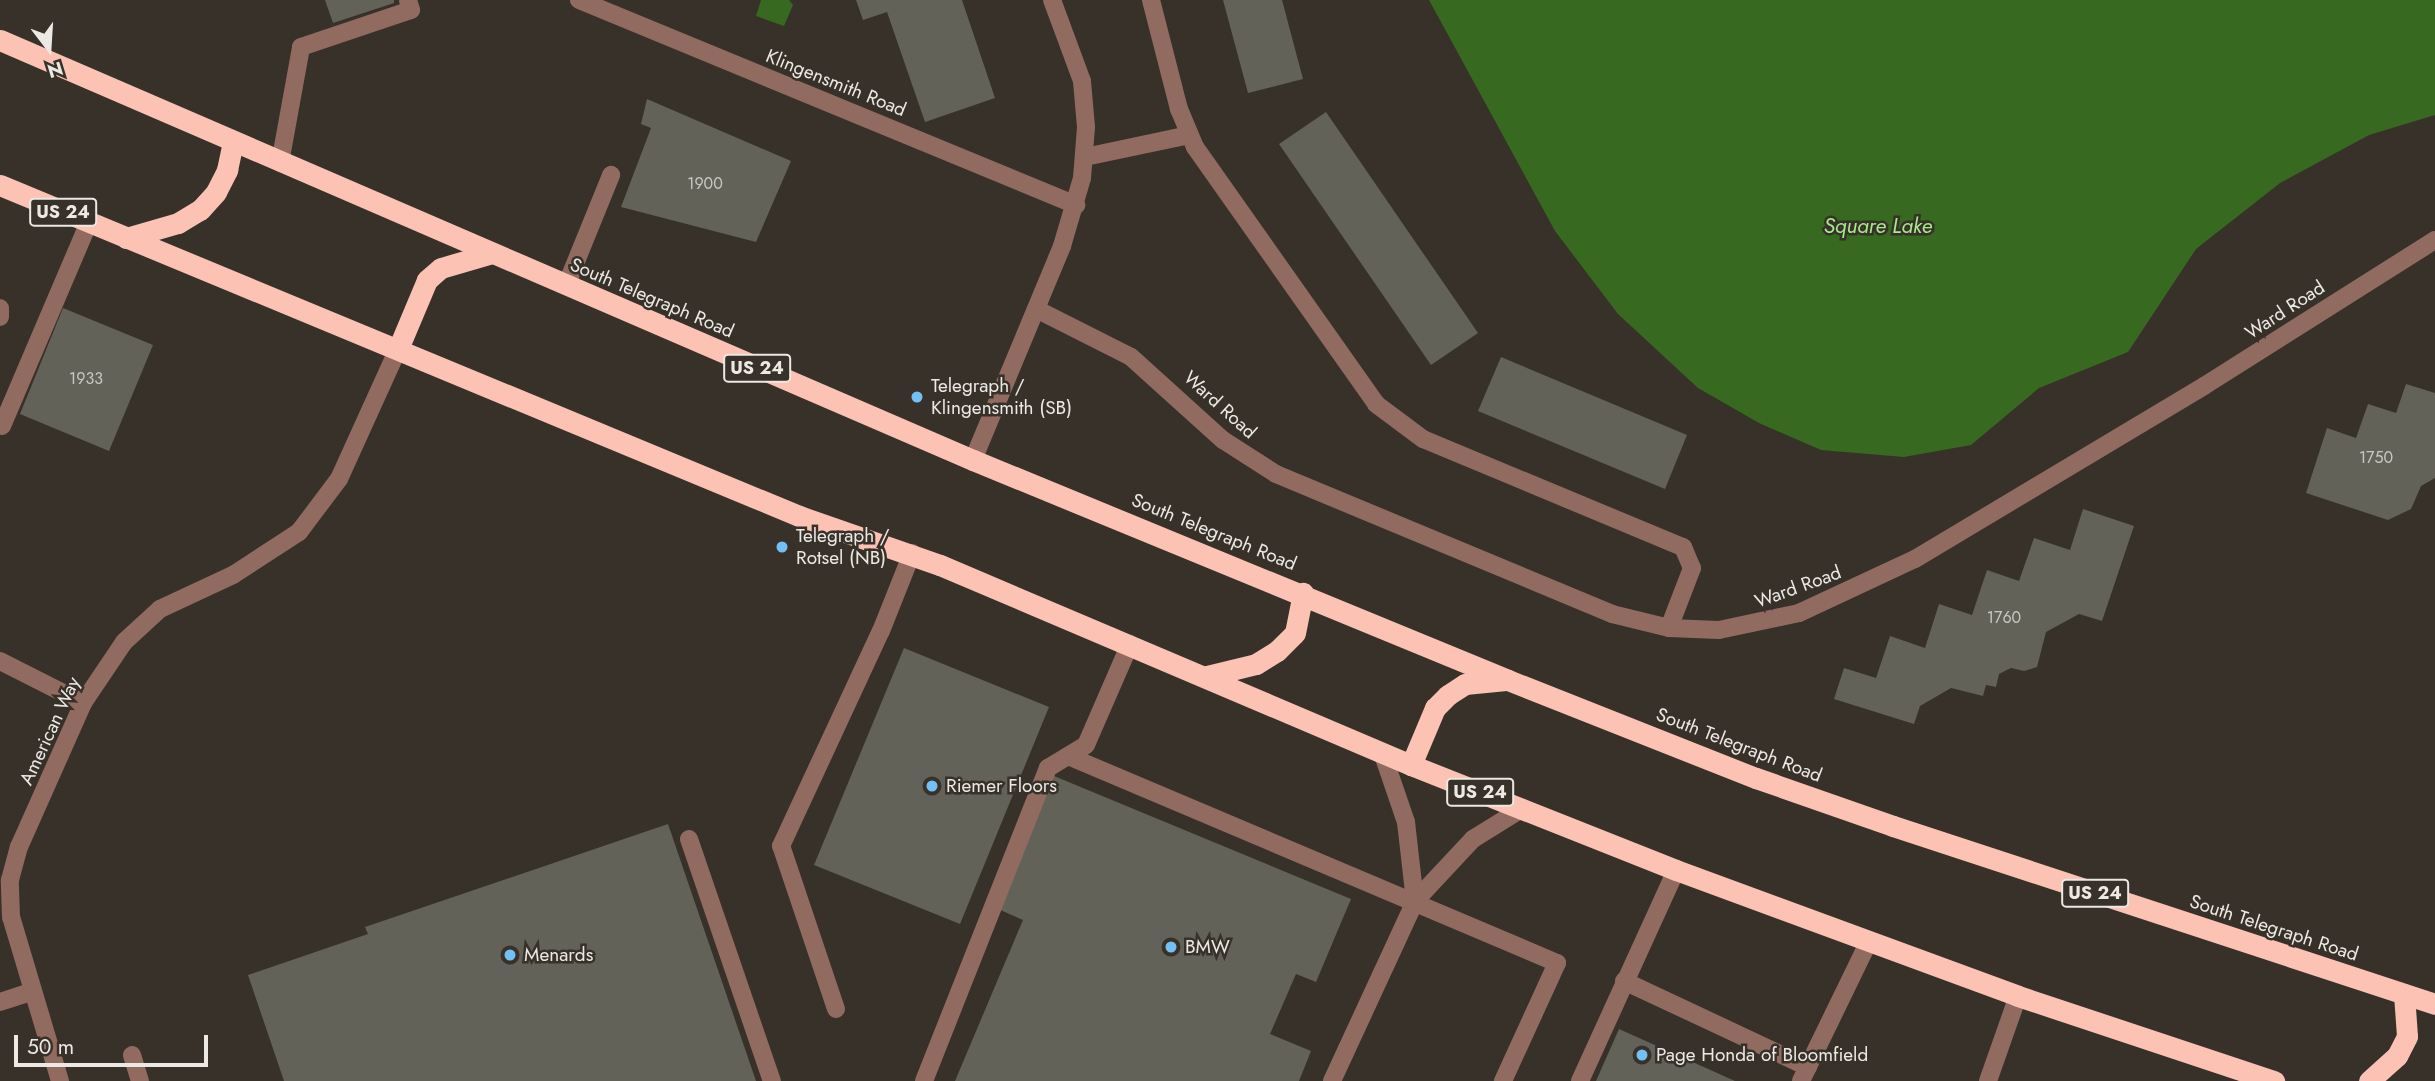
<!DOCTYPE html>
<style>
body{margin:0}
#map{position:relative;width:2435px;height:1081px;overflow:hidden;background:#37312a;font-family:Jost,sans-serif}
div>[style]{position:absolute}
.water>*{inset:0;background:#386920}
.building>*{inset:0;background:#626259}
.minor>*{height:18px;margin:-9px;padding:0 9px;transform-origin:9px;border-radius:9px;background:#916a60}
.highway>*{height:21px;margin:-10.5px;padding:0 10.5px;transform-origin:10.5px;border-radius:10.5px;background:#fcc2b3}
.dots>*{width:19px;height:19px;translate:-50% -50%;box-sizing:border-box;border:4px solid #37312a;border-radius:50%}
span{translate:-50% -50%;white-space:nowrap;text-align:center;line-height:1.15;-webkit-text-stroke:5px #37312a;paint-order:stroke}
.number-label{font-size:16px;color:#cac6c1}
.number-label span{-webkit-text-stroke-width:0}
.shield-label span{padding:2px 5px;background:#37312a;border:2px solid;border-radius:5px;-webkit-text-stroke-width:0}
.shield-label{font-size:18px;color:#ece8e4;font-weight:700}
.street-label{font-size:19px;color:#ece8e4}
.poi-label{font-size:19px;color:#ece8e4}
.left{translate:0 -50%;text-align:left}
.water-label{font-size:21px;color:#a5eb89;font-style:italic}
.north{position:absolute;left:14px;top:14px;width:70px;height:70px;-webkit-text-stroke:5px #37312a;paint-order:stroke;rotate:163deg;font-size:19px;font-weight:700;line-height:28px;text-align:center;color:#ece8e4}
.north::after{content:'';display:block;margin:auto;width:24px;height:32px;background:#ece8e4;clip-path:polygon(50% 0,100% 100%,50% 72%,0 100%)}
.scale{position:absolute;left:14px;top:1035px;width:194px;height:32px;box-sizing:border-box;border:4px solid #ece8e4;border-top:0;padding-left:9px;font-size:21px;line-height:24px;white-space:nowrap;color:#ece8e4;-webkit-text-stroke:5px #37312a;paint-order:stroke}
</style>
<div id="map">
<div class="water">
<div style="clip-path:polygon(761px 0,789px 0,793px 5px,784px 26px,756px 16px)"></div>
<div style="clip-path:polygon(1429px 0,2435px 0,2435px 115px,2369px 135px,2280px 183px,2196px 249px,2128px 352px,2039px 388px,1971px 445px,1904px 457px,1821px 450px,1759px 423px,1698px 388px,1618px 314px,1555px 231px)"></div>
</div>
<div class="building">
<div style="clip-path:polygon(325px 0,394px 0,394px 3px,333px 23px)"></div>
<div style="clip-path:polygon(856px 0,962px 0,995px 98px,925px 122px,887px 12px,863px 20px)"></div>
<div style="clip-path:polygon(1223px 0,1282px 0,1303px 79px,1248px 93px)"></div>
<div style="clip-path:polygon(647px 99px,791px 161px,756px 242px,621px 207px,651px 128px,641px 124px)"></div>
<div style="clip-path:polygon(1326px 112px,1478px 333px,1431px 365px,1279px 144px)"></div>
<div style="clip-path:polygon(63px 308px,153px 345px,109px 451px,20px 414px)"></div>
<div style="clip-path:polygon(1501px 357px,1687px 435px,1665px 489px,1478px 411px)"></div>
<div style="clip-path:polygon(2406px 384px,2435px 393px,2435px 478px,2421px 486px,2411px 509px,2388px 520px,2306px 493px,2327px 428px,2356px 438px,2368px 404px,2396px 413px)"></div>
<div style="clip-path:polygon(2083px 509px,2134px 526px,2102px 621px,2079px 614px,2046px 632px,2037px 667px,2024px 671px,2011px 668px,1999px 674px,1996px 687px,1986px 685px,1983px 696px,1951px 688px,1920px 706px,1914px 724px,1834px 699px,1844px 668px,1876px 678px,1890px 636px,1925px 648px,1939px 604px,1972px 615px,1987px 570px,2019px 581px,2034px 538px,2070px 550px)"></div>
<div style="clip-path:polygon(904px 648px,1049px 707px,960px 924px,814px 865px)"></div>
<div style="clip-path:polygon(1054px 776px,1351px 899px,1316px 982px,1296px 974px,1270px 1034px,1311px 1051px,1299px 1081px,955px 1081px,1023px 920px,998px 909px)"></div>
<div style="clip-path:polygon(668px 824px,756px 1081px,284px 1081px,248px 975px,368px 934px,365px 927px)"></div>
<div style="clip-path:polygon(1619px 1029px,1735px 1081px,1596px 1081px)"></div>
</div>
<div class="minor">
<div style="left:579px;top:0;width:538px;rotate:22.41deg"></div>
<div style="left:1151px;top:0;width:113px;rotate:75.6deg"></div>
<div style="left:1179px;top:109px;width:41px;rotate:67.2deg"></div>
<div style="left:1195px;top:147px;width:314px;rotate:54.8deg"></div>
<div style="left:1376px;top:404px;width:59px;rotate:36.7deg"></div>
<div style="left:1423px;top:439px;width:282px;rotate:22.6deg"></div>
<div style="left:1683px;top:547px;width:23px;rotate:67deg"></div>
<div style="left:1692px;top:568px;width:64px;rotate:111deg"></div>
<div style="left:1085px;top:157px;width:106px;rotate:-11.9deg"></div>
<div style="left:280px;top:163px;width:118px;rotate:-79.7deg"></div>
<div style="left:301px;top:47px;width:116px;rotate:-18.6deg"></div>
<div style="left:411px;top:10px;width:10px;rotate:-107deg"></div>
<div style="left:566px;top:286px;width:120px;rotate:-67.9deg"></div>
<div style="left:0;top:308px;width:9px;rotate:90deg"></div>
<div style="left:1036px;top:309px;width:106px;rotate:26.8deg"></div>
<div style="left:1131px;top:357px;width:124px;rotate:42.1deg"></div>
<div style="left:1223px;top:440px;width:63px;rotate:32.7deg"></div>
<div style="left:1276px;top:474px;width:364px;rotate:22.6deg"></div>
<div style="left:1612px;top:614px;width:59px;rotate:13.8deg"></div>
<div style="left:1669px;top:628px;width:50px;rotate:2.3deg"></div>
<div style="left:1719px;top:630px;width:82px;rotate:-12deg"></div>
<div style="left:1799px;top:613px;width:128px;rotate:-25deg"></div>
<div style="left:1915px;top:559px;width:337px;rotate:-30.9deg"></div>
<div style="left:2204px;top:386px;width:273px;rotate:-32.3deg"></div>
<div style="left:2px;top:426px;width:222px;rotate:-66.9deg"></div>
<div style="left:973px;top:460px;width:232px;rotate:-67.4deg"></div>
<div style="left:1062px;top:246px;width:71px;rotate:-73.6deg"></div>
<div style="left:1082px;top:178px;width:51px;rotate:-85.5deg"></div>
<div style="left:1086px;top:127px;width:46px;rotate:-95deg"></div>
<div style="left:1082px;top:81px;width:86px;rotate:-110.3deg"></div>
<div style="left:0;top:661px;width:93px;rotate:26.8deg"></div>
<div style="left:1382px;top:752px;width:74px;rotate:71.1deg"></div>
<div style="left:1406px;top:822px;width:80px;rotate:83.5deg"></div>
<div style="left:1068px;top:756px;width:531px;rotate:22.94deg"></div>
<div style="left:1557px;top:963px;width:130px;rotate:114.6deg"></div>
<div style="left:689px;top:839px;width:256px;rotate:71.1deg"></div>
<div style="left:1624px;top:981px;width:203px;rotate:25.1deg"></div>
<div style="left:0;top:1002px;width:32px;rotate:-18deg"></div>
<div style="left:836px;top:1009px;width:172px;rotate:-108.6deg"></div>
<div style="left:781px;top:846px;width:237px;rotate:-65.1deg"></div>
<div style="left:881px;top:631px;width:84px;rotate:-68.3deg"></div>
<div style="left:132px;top:1055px;width:27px;rotate:73deg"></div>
<div style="left:60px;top:1081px;width:171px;rotate:-106.6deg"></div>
<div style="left:11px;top:917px;width:37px;rotate:-92deg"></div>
<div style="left:10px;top:880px;width:34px;rotate:-75deg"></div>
<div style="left:19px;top:847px;width:158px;rotate:-66deg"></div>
<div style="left:83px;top:703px;width:73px;rotate:-56.1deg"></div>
<div style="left:124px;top:642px;width:49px;rotate:-42.5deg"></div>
<div style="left:160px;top:609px;width:81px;rotate:-25deg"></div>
<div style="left:233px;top:575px;width:79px;rotate:-33.1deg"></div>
<div style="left:299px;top:532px;width:66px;rotate:-53deg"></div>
<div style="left:339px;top:479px;width:143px;rotate:-65.6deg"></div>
<div style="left:924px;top:1081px;width:337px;rotate:-68.4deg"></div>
<div style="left:1048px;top:768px;width:44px;rotate:-31.2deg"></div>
<div style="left:1086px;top:745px;width:110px;rotate:-66.5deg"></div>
<div style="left:1332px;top:1081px;width:198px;rotate:-65.2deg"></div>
<div style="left:1415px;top:901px;width:85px;rotate:-46.9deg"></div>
<div style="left:1473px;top:839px;width:59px;rotate:-31.8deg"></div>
<div style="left:1580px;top:1081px;width:232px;rotate:-65.5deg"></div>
<div style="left:1801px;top:1081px;width:153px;rotate:-64.1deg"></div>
<div style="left:1988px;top:1081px;width:90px;rotate:-70.6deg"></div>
</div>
<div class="highway">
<div style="left:0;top:40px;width:1060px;rotate:23.35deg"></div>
<div style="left:973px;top:460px;width:578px;rotate:22.35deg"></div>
<div style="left:1508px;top:680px;width:267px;rotate:21.6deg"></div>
<div style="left:1756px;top:778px;width:145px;rotate:19.3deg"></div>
<div style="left:1893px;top:826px;width:570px;rotate:18.18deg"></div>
<div style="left:0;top:185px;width:865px;rotate:22.5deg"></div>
<div style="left:799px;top:516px;width:149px;rotate:19.2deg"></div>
<div style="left:940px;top:565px;width:512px;rotate:23.01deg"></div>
<div style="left:1411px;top:765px;width:285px;rotate:21.6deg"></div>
<div style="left:1676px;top:870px;width:364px;rotate:20.2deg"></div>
<div style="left:2018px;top:996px;width:270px;rotate:18.4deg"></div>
<div style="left:126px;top:238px;width:54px;rotate:-16.1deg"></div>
<div style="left:178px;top:223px;width:26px;rotate:-31deg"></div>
<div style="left:200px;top:210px;width:24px;rotate:-48deg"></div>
<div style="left:216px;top:192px;width:25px;rotate:-63deg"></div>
<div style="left:227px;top:170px;width:29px;rotate:-78deg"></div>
<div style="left:398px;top:349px;width:75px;rotate:-67.2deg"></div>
<div style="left:427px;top:280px;width:18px;rotate:-41deg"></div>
<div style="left:441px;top:268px;width:50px;rotate:-16.3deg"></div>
<div style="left:1207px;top:676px;width:50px;rotate:-13.8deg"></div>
<div style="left:1256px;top:664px;width:25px;rotate:-32deg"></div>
<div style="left:1277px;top:651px;width:25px;rotate:-45deg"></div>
<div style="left:1295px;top:633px;width:41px;rotate:-78.7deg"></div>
<div style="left:1411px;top:765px;width:62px;rotate:-67.2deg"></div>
<div style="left:1435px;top:708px;width:18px;rotate:-45deg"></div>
<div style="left:1448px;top:695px;width:20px;rotate:-33deg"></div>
<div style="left:1465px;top:684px;width:41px;rotate:-5.6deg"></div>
<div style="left:2369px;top:1081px;width:38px;rotate:-42deg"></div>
<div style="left:2397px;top:1056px;width:22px;rotate:-63deg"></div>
<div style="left:2407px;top:1036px;width:42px;rotate:-94.1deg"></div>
</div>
<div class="dots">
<div style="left:917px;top:397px;background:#71c1f5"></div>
<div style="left:782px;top:547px;background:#71c1f5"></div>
<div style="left:932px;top:786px;background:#71c1f5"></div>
<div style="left:1171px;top:947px;background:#71c1f5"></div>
<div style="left:510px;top:955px;background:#71c1f5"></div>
<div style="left:1642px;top:1055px;background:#71c1f5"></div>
</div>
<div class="number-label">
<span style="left:705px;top:184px">1900</span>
<span style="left:86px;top:379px">1933</span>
<span style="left:2376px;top:458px">1750</span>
<span style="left:2004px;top:618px">1760</span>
</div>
<div class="shield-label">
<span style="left:63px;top:212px">US 24</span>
<span style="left:757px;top:368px">US 24</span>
<span style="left:1480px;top:792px">US 24</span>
<span style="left:2095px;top:893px">US 24</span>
</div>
<div class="street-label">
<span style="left:836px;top:83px;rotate:22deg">Klingensmith Road</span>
<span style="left:652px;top:298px;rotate:23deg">South Telegraph Road</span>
<span style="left:2285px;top:310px;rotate:-33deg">Ward Road</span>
<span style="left:1220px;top:405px;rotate:42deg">Ward Road</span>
<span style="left:1214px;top:532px;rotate:22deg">South Telegraph Road</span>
<span style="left:1798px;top:587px;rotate:-20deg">Ward Road</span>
<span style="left:50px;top:731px;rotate:-65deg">American Way</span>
<span style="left:1739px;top:745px;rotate:21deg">South Telegraph Road</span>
<span style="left:2274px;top:928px;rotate:18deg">South Telegraph Road</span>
</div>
<div class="poi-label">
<span class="left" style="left:931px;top:397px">Telegraph /<br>Klingensmith (SB)</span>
<span class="left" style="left:796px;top:547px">Telegraph /<br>Rotsel (NB)</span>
<span class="left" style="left:946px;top:786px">Riemer Floors</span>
<span class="left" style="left:1185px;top:947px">BMW</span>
<span class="left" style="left:524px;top:955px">Menards</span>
<span class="left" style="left:1656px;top:1055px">Page Honda of Bloomfield</span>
</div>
<div class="water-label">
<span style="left:1878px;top:226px">Square Lake</span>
</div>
<div class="north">N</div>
<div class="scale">50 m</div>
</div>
